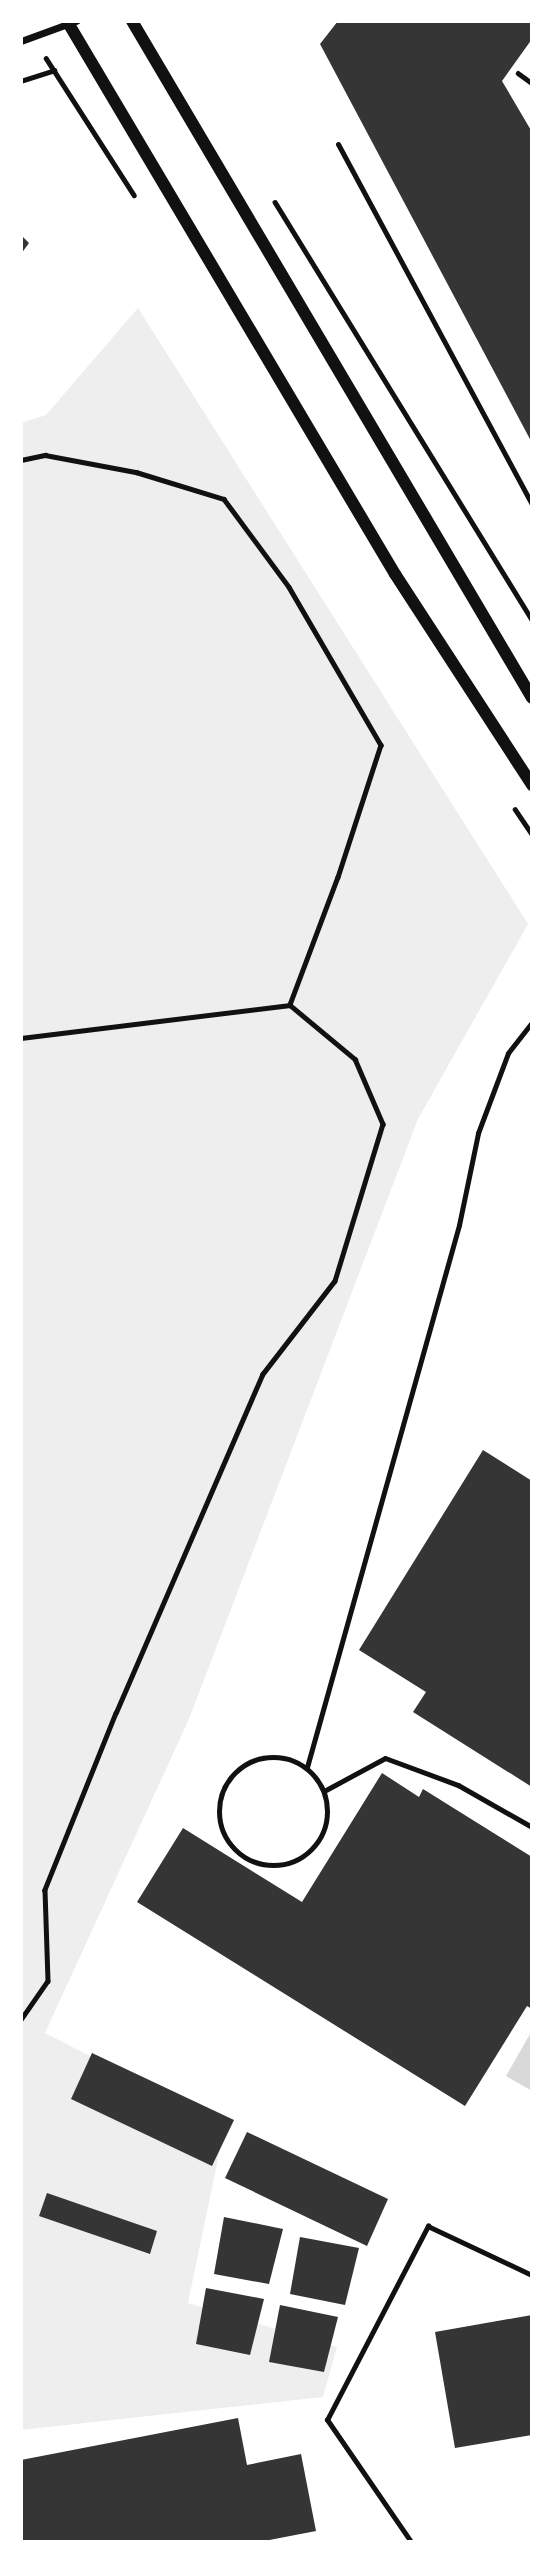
<!DOCTYPE html>
<style>
body{margin:0}
#map{position:relative;width:553px;height:2563px;overflow:hidden;background:#fff;font-family:Karla,sans-serif}
div>[style]{position:absolute}
.green>*{inset:0;background:#eee}
.water>*{inset:0;background:#d9d9d9}
.building>*{inset:0;background:#353535}
.path>*{height:4.5px;margin:-2.25px;padding:0 2.25px;transform-origin:2.25px;border-radius:2.25px;background:#111}
.service>*{height:5px;margin:-2.5px;padding:0 2.5px;transform-origin:2.5px;border-radius:2.5px;background:#111}
.service>.ring{margin:-2.5px;padding:0;box-sizing:content-box;background:none;border:5px solid #111;border-radius:50%}
.minor>*{height:7px;margin:-3.5px;padding:0 3.5px;transform-origin:3.5px;border-radius:3.5px;background:#111}
.tertiary>*{height:12px;margin:-6px;padding:0 6px;transform-origin:6px;border-radius:6px;background:#111}
span{translate:-50% -50%;white-space:nowrap;text-align:center;line-height:1.15;-webkit-text-stroke:6px #fff;paint-order:stroke}
.frame{position:absolute;inset:0;border:23px solid #fff;pointer-events:none}
</style>
<div id="map">
<div class="green">
<div style="clip-path:polygon(138px 308px,528px 924px,418px 1119px,189px 1719px,45px 2033px,225px 2125px,188px 2303px,337px 2347px,323px 2397px,21px 2430px,21px 423px,46px 415px)"></div>
</div>
<div class="water">
<div style="clip-path:polygon(530px 2034px,532px 2034px,532px 2091px,506px 2076px)"></div>
</div>
<div class="building">
<div style="clip-path:polygon(338px 21px,532px 21px,532px 39px,502px 81px,532px 132px,532px 443px,320px 44px)"></div>
<div style="clip-path:polygon(21px 235px,29px 243px,21px 254px)"></div>
<div style="clip-path:polygon(483px 1450px,532px 1481px,532px 1787px,413px 1712px,426px 1692px,359px 1650px)"></div>
<div style="clip-path:polygon(382px 1773px,419px 1797px,423px 1789px,532px 1857px,532px 2009px,527px 2006px,465px 2106px,137px 1902px,183px 1828px,302px 1902px)"></div>
<div style="clip-path:polygon(92px 2053px,234px 2120px,212px 2166px,71px 2099px)"></div>
<div style="clip-path:polygon(247px 2132px,388px 2199px,367px 2246px,225px 2178px)"></div>
<div style="clip-path:polygon(47px 2193px,157px 2231px,150px 2254px,39px 2216px)"></div>
<div style="clip-path:polygon(224px 2217px,283px 2229px,269px 2284px,214px 2274px)"></div>
<div style="clip-path:polygon(300px 2237px,359px 2248px,345px 2305px,290px 2294px)"></div>
<div style="clip-path:polygon(206px 2288px,264px 2299px,250px 2355px,196px 2344px)"></div>
<div style="clip-path:polygon(280px 2305px,338px 2317px,324px 2372px,269px 2362px)"></div>
<div style="clip-path:polygon(532px 2315px,532px 2435px,455px 2448px,435px 2332px)"></div>
<div style="clip-path:polygon(238px 2418px,247px 2465px,301px 2454px,316px 2531px,259px 2542px,21px 2542px,21px 2460px)"></div>
</div>
<div class="path">
<div style="left:46px;top:58px;width:163px;rotate:57.3deg"></div>
<div style="left:518px;top:73px;width:17px;rotate:36deg"></div>
<div style="left:21px;top:81px;width:35px;rotate:-18deg"></div>
<div style="left:275px;top:202px;width:491px;rotate:58.4deg"></div>
<div style="left:21px;top:460px;width:25px;rotate:-12deg"></div>
<div style="left:45px;top:455px;width:93px;rotate:10.6deg"></div>
<div style="left:136px;top:472px;width:92px;rotate:17.1deg"></div>
<div style="left:224px;top:499px;width:109px;rotate:53.5deg"></div>
<div style="left:289px;top:587px;width:183px;rotate:59.8deg"></div>
<div style="left:381px;top:745px;width:139px;rotate:108deg"></div>
<div style="left:338px;top:877px;width:137px;rotate:110.6deg"></div>
<div style="left:290px;top:1005px;width:85px;rotate:39.7deg"></div>
<div style="left:355px;top:1059px;width:71px;rotate:66.7deg"></div>
<div style="left:383px;top:1124px;width:164px;rotate:107deg"></div>
<div style="left:335px;top:1281px;width:118px;rotate:127.7deg"></div>
<div style="left:263px;top:1374px;width:369px;rotate:113.4deg"></div>
<div style="left:116px;top:1713px;width:191px;rotate:111.9deg"></div>
<div style="left:45px;top:1890px;width:91px;rotate:88.1deg"></div>
<div style="left:48px;top:1981px;width:47px;rotate:124.7deg"></div>
<div style="left:515px;top:809px;width:30px;rotate:56deg"></div>
<div style="left:21px;top:1038px;width:271px;rotate:-7deg"></div>
<div style="left:411px;top:2542px;width:148px;rotate:-124.5deg"></div>
<div style="left:327px;top:2420px;width:219px;rotate:-62.5deg"></div>
<div style="left:428px;top:2226px;width:115px;rotate:25.2deg"></div>
</div>
<div class="service">
<div style="left:338px;top:144px;width:410px;rotate:61.7deg"></div>
<div class="ring" style="left:219px;top:1757px;width:103px;height:103px"></div>
<div style="left:307px;top:1767px;width:563px;rotate:-74.33deg"></div>
<div style="left:459px;top:1225px;width:94px;rotate:-78.3deg"></div>
<div style="left:478px;top:1133px;width:85px;rotate:-69.4deg"></div>
<div style="left:508px;top:1053px;width:39px;rotate:-52deg"></div>
<div style="left:324px;top:1791px;width:69px;rotate:-28.4deg"></div>
<div style="left:385px;top:1758px;width:78px;rotate:20.3deg"></div>
<div style="left:458px;top:1785px;width:85px;rotate:29.6deg"></div>
</div>
<div class="minor">
<div style="left:21px;top:41px;width:59px;rotate:-20deg"></div>
</div>
<div class="tertiary">
<div style="left:67px;top:21px;width:643px;rotate:59.33deg"></div>
<div style="left:395px;top:574px;width:252px;rotate:57deg"></div>
<div style="left:132px;top:21px;width:786px;rotate:59.42deg"></div>
</div>
<div class="frame"></div>
</div>
